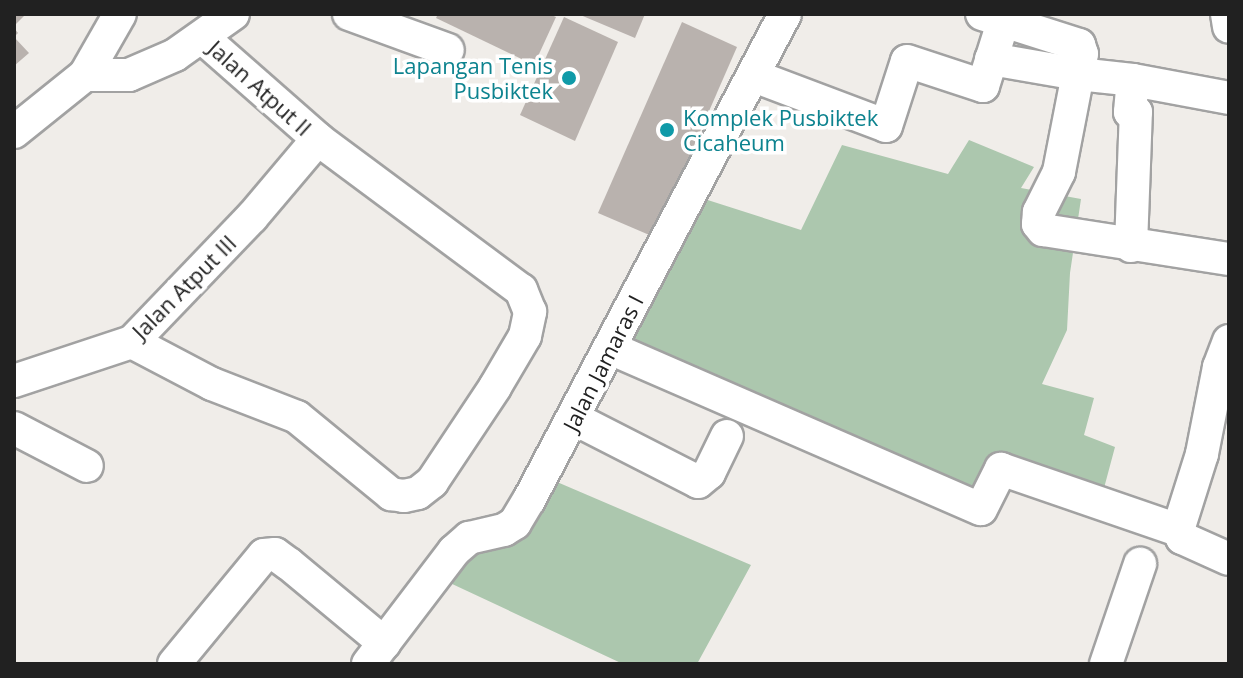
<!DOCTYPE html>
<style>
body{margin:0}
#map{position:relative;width:1243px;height:678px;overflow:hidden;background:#f0ede9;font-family:"Open Sans",sans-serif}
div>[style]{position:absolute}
.cemetery>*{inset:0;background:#acc7ae}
.building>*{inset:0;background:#b9b2ae}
.roads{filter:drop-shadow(2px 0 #a2a2a2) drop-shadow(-2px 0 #a2a2a2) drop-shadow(0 2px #a2a2a2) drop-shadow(0 -2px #a2a2a2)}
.minor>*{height:32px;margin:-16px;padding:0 16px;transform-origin:16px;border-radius:16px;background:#fff}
.dots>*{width:22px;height:22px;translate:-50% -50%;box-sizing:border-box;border:4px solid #fff;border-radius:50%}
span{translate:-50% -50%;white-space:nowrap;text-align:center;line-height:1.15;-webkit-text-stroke:7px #fff;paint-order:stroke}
.culture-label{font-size:22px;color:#0d838f}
.right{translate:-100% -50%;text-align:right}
.left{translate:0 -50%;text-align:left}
.street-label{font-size:22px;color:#212121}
.frame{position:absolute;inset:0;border:16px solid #212121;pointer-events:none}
</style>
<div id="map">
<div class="cemetery">
<div style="clip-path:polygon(969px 140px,1034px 167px,1021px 188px,1081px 199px,1070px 273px,1067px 330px,1042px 384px,1094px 398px,1084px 435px,1115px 447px,1100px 503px,1002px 469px,981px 509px,610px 348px,692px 195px,801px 230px,842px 145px,948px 174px)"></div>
<div style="clip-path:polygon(543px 476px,751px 565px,697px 664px,623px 664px,435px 576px,488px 534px)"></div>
</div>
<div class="building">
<div style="clip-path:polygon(14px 14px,26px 14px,14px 26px)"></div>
<div style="clip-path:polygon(438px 14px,549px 14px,556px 17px,534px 65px,436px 18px)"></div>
<div style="clip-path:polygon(578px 14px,645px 14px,635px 38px)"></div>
<div style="clip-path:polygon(564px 17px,618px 42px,575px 141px,520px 115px)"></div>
<div style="clip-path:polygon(682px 22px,737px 47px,654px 237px,598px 213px)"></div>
<div style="clip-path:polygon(14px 28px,18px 33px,14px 37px,29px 53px,14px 66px)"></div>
</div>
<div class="roads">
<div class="minor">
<div style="left:349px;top:14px;width:105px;rotate:20deg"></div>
<div style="left:982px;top:14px;width:102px;rotate:17.7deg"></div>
<div style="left:1079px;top:45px;width:9px;rotate:72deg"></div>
<div style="left:1082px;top:54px;width:20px;rotate:101deg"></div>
<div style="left:1078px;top:74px;width:55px;rotate:6.2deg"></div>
<div style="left:1133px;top:80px;width:98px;rotate:10.6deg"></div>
<div style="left:1227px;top:14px;width:13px;rotate:81deg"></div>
<div style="left:991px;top:59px;width:88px;rotate:9.8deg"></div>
<div style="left:1078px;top:74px;width:100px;rotate:101deg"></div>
<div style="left:1059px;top:172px;width:45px;rotate:116.6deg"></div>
<div style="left:1039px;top:212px;width:12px;rotate:95deg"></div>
<div style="left:1038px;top:224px;width:8px;rotate:50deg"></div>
<div style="left:1043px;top:230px;width:188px;rotate:8.9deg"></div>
<div style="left:85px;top:75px;width:44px"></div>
<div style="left:129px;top:75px;width:50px;rotate:-23.5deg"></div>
<div style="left:175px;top:55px;width:71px;rotate:-35.3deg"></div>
<div style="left:754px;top:76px;width:141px;rotate:20.7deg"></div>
<div style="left:886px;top:126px;width:68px;rotate:-72.1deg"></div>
<div style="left:907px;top:61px;width:80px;rotate:18.2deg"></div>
<div style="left:983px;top:86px;width:70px;rotate:-72.6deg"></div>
<div style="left:14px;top:132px;width:91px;rotate:-38.8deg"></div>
<div style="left:85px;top:75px;width:70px;rotate:-60.2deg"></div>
<div style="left:1131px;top:246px;width:134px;rotate:-87.9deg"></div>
<div style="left:1136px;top:112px;width:6px;rotate:180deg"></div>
<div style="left:1130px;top:112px;width:32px;rotate:-85deg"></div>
<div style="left:1229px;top:341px;width:28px;rotate:111deg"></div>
<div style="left:1219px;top:367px;width:89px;rotate:101.1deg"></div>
<div style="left:1202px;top:454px;width:80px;rotate:107.5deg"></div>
<div style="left:1178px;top:530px;width:9px;rotate:63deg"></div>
<div style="left:1182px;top:538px;width:51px;rotate:24.1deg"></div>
<div style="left:132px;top:342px;width:90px;rotate:27.7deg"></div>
<div style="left:212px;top:384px;width:91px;rotate:21.2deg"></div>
<div style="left:297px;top:417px;width:122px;rotate:39.3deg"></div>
<div style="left:391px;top:494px;width:13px;rotate:9deg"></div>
<div style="left:404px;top:496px;width:14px;rotate:-12deg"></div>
<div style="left:418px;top:493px;width:18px;rotate:-38deg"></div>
<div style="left:432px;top:482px;width:114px;rotate:-56.4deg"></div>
<div style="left:495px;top:387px;width:59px;rotate:-59.5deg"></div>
<div style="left:525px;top:336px;width:25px;rotate:-78deg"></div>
<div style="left:530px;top:312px;width:24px;rotate:-112deg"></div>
<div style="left:521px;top:290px;width:253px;rotate:-143.4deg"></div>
<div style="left:318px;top:139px;width:154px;rotate:-138.7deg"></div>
<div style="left:610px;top:348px;width:404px;rotate:23.5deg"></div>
<div style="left:981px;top:509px;width:45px;rotate:-63.4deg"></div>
<div style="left:1001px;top:469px;width:187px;rotate:19deg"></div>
<div style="left:14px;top:381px;width:124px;rotate:-18.3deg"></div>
<div style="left:132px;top:342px;width:173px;rotate:-46.2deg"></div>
<div style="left:252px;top:217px;width:102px;rotate:-49.8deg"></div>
<div style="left:575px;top:419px;width:138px;rotate:27.1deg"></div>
<div style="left:698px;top:482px;width:14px;rotate:-39deg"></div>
<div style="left:709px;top:473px;width:41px;rotate:-64.1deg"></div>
<div style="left:14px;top:428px;width:82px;rotate:27.5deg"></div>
<div style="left:174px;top:664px;width:141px;rotate:-50.5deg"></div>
<div style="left:264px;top:555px;width:11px;rotate:-5deg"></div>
<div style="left:275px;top:554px;width:17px;rotate:36deg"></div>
<div style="left:289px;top:564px;width:124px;rotate:39.7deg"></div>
<div style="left:368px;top:664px;width:142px;rotate:-52.7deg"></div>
<div style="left:454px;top:551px;width:20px;rotate:-41deg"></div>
<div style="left:469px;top:538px;width:36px;rotate:-13deg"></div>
<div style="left:504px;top:530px;width:13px;rotate:-32deg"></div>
<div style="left:515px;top:523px;width:27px;rotate:-59deg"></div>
<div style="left:529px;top:500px;width:549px;rotate:-62.22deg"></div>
<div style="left:1106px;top:664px;width:106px;rotate:-71.2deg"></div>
</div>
</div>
<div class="dots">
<div style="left:569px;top:78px;background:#0f9aa8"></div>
<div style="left:667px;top:130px;background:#0f9aa8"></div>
</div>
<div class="culture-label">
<span class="right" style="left:553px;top:78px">Lapangan Tenis<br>Pusbiktek</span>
<span class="left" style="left:683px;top:130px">Komplek Pusbiktek<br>Cicaheum</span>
</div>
<div class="street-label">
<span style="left:260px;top:88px;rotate:42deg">Jalan Atput II</span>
<span style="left:184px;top:287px;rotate:-45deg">Jalan Atput III</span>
<span style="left:603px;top:363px;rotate:-63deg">Jalan Jamaras I</span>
</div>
<div class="frame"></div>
</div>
